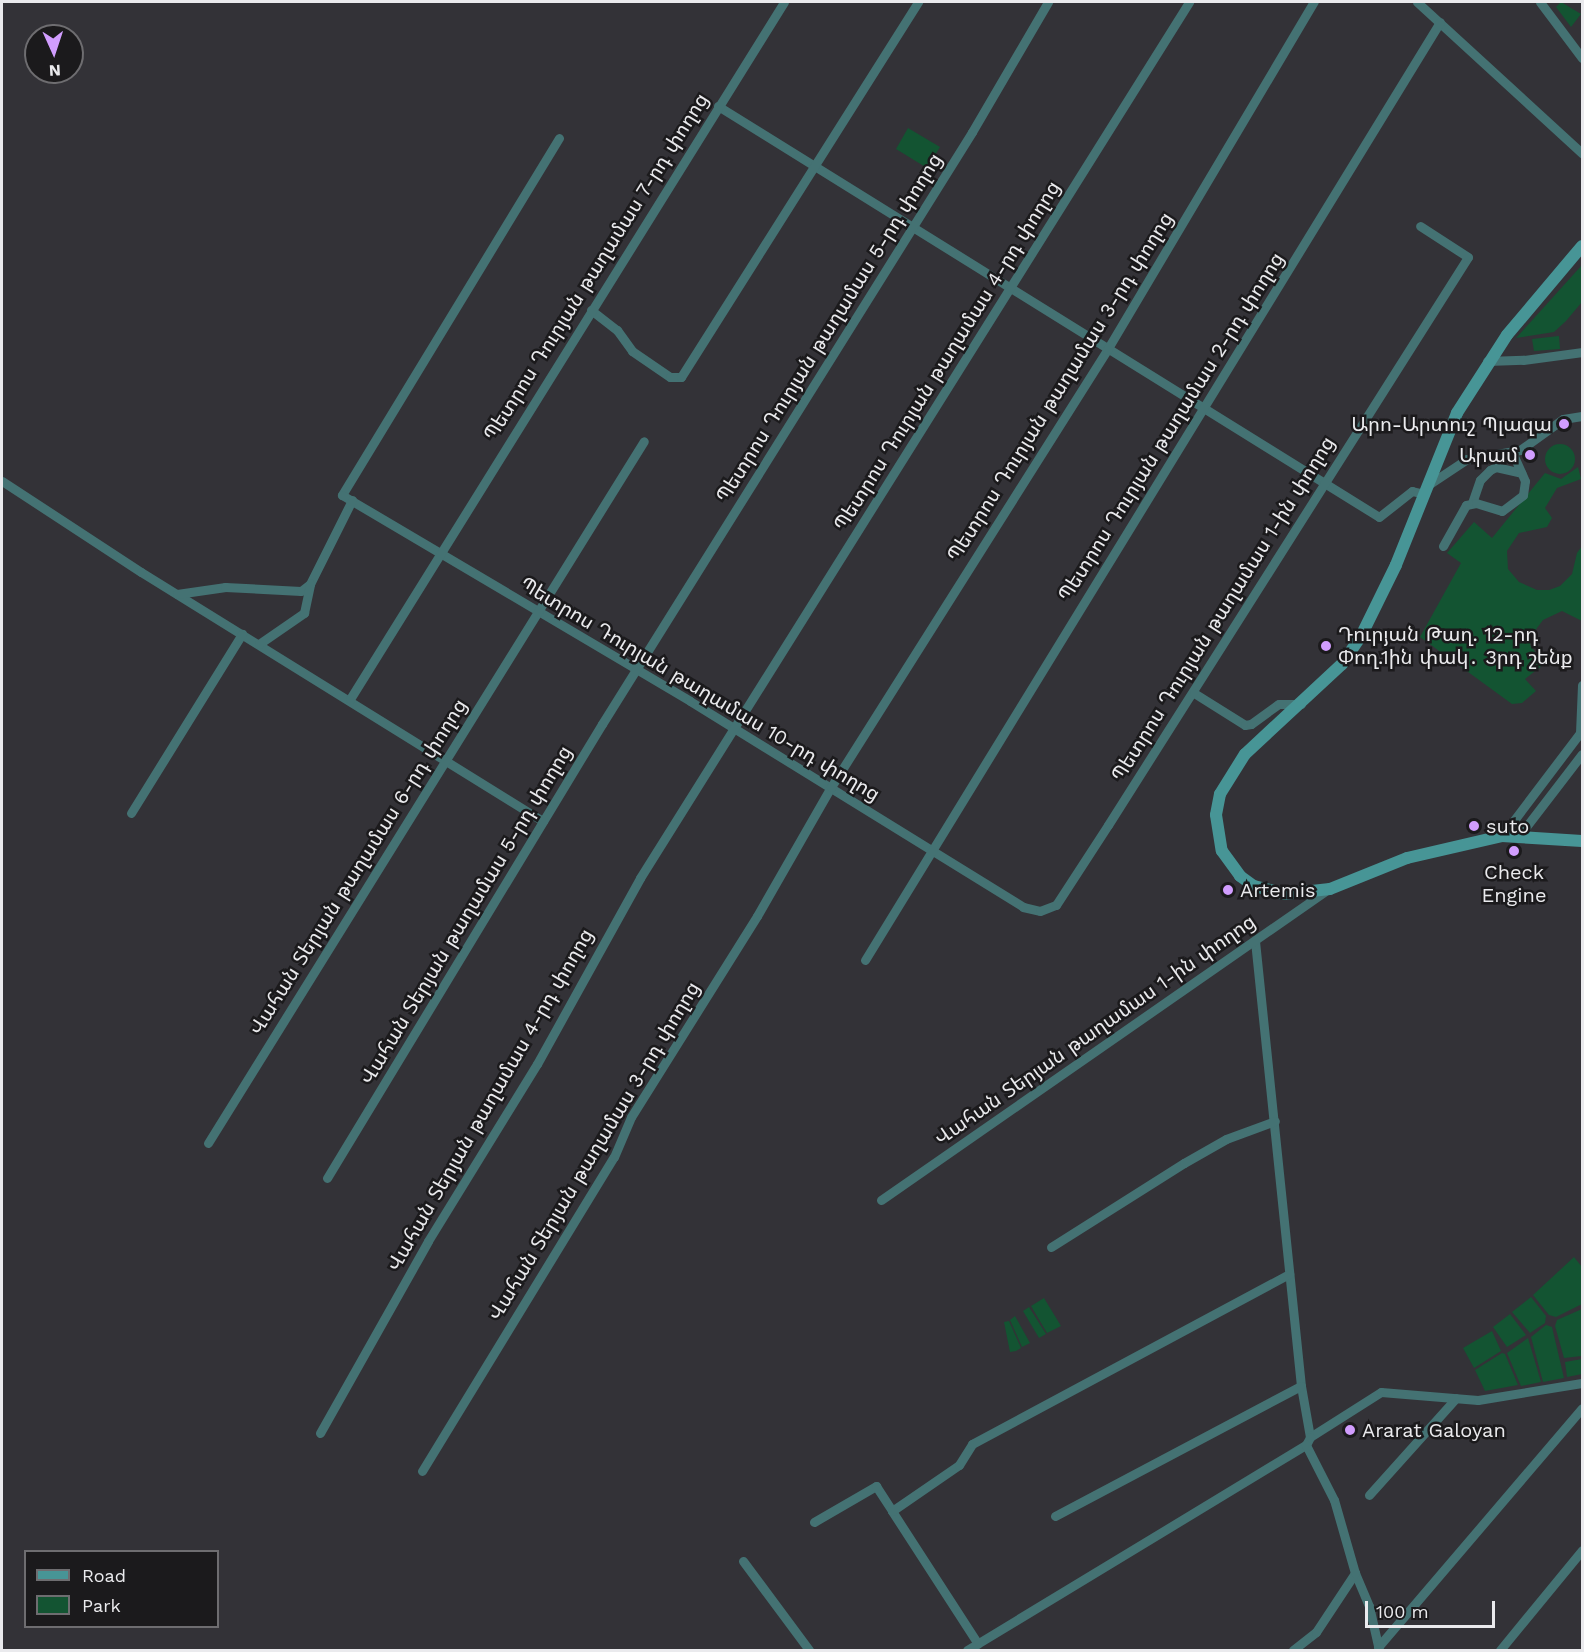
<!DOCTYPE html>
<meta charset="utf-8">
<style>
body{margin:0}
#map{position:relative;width:1584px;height:1652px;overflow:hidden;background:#333237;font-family:"Work Sans","Noto Sans Armenian",sans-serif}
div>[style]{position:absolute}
.green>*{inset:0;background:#135432}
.round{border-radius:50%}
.minor>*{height:9px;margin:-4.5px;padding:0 4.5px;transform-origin:4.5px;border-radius:4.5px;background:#447273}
.secondary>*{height:12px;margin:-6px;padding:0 6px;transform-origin:6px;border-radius:6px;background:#479596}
.dots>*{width:16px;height:16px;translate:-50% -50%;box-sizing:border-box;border:3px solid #1b1a1c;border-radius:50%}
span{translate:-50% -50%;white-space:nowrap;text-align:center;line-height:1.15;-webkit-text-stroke:5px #1b1a1c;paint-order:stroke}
.street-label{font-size:20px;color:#eaeaed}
.poi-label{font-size:20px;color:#eaeaed}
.right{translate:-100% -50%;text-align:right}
.left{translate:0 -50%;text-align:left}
.frame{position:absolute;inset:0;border:3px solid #eaeaed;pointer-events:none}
.legend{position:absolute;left:24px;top:1550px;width:195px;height:78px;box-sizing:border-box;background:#1b1a1c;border:2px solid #6e6d70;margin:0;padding:8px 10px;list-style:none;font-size:18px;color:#eaeaed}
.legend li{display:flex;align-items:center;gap:12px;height:30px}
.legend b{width:30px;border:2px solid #6e6d70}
.north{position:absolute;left:24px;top:24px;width:60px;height:60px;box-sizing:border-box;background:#1b1a1c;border:2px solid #6e6d70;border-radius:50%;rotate:177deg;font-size:16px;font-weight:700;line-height:24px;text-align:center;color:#eaeaed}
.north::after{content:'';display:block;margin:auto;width:21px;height:27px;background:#d19dfe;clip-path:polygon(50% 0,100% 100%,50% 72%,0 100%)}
.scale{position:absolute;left:1365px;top:1601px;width:130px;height:27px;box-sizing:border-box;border:3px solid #eaeaed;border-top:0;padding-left:8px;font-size:18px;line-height:21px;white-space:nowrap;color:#eaeaed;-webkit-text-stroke:4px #1b1a1c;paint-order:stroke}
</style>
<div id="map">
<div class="green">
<div style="clip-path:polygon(1561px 2px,1581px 14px,1571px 27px,1556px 7px)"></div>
<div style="clip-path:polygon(908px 128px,940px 147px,927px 168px,896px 149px)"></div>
<div style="clip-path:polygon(1582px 265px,1582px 302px,1566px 321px,1554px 332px,1516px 338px)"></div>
<div style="clip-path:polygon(1559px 336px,1560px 349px,1534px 351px,1532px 339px)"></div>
<div class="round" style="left:1545px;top:444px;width:30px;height:30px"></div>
<div style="clip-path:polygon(1578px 467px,1581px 479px,1557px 488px,1545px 508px,1552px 518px,1547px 527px,1519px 533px,1507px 551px,1508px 569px,1519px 582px,1537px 590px,1549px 590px,1560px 586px,1572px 574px,1577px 553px,1582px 546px,1582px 621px,1562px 611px,1543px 620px,1534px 632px,1530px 645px,1544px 664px,1525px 679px,1536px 691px,1522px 703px,1512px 704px,1420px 637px,1461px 563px,1447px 553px,1474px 522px,1492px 538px,1545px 473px,1561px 479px)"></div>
<div style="clip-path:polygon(1574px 1257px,1582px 1267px,1582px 1304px,1556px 1317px,1549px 1315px,1533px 1295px)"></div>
<div style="clip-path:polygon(1531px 1297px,1546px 1316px,1545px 1323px,1530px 1333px,1512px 1312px)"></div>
<div style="clip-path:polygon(1044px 1298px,1061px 1326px,1047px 1333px,1031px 1306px)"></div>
<div style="clip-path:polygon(1029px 1307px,1046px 1334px,1039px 1338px,1023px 1311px)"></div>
<div style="clip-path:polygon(1582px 1309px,1582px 1356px,1564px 1358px,1555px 1326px,1557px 1320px)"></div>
<div style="clip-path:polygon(1510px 1314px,1526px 1335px,1507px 1347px,1493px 1327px)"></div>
<div style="clip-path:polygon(1015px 1316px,1030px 1343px,1022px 1347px,1010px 1320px)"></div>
<div style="clip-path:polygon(1009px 1321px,1021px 1348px,1016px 1351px,1010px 1352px,1004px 1322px)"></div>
<div style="clip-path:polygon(1546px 1325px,1552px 1327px,1564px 1378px,1543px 1382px,1531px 1337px)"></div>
<div style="clip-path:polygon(1492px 1331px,1501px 1351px,1474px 1368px,1463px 1348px)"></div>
<div style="clip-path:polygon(1528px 1338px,1541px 1382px,1521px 1386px,1507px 1353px)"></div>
<div style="clip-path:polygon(1502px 1353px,1505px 1354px,1518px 1385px,1485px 1391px,1475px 1370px)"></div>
<div style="clip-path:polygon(1582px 1359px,1582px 1374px,1567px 1377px,1565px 1362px)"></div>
</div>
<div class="minor">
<div style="left:1417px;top:2px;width:224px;rotate:42.5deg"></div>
<div style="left:1540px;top:2px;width:70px;rotate:53.1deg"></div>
<div style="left:718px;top:106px;width:778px;rotate:31.87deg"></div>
<div style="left:1379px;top:517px;width:42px;rotate:-38.2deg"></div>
<div style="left:1412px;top:491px;width:12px;rotate:14deg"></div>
<div style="left:559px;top:138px;width:418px;rotate:121.3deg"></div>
<div style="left:342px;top:495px;width:404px;rotate:30.6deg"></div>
<div style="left:690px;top:701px;width:392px;rotate:31.7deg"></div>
<div style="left:1023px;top:907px;width:17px;rotate:13deg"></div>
<div style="left:1040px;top:911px;width:17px;rotate:-21deg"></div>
<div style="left:1056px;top:905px;width:95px;rotate:-57deg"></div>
<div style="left:1108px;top:825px;width:672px;rotate:-57.63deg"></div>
<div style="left:1468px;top:257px;width:57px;rotate:-147.1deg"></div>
<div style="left:591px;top:310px;width:33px;rotate:38deg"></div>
<div style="left:617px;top:330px;width:26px;rotate:54deg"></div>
<div style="left:632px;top:351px;width:46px;rotate:34.4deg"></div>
<div style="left:670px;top:377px;width:11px"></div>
<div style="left:681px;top:377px;width:444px;rotate:-57.7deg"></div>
<div style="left:1487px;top:361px;width:36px;rotate:-2deg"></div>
<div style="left:1523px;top:360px;width:60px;rotate:-7.7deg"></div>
<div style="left:2px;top:481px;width:166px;rotate:33.2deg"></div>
<div style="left:141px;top:572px;width:473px;rotate:31.8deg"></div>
<div style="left:1428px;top:485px;width:47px;rotate:-33.7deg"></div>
<div style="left:1467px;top:459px;width:54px;rotate:-9.6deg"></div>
<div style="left:1520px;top:450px;width:53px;rotate:-35.8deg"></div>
<div style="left:1563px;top:419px;width:19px;rotate:-9deg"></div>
<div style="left:1472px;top:503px;width:24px;rotate:-71deg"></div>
<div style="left:1480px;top:480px;width:14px;rotate:-45deg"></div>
<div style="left:1490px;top:470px;width:7px;rotate:-27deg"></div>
<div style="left:1496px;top:467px;width:26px;rotate:13deg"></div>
<div style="left:1443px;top:546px;width:47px;rotate:-60.7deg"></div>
<div style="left:1466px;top:505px;width:10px;rotate:-11deg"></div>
<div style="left:1476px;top:503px;width:27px;rotate:17deg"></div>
<div style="left:1502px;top:511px;width:26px;rotate:-37deg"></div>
<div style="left:1523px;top:495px;width:14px;rotate:-82deg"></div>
<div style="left:1525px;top:481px;width:32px;rotate:-114deg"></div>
<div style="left:177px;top:594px;width:49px;rotate:-8.3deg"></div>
<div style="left:225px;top:587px;width:76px;rotate:3deg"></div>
<div style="left:301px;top:591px;width:11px;rotate:-38deg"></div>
<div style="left:310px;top:584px;width:94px;rotate:-63.4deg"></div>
<div style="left:259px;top:644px;width:55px;rotate:-34.6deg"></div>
<div style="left:304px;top:613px;width:30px;rotate:-78deg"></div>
<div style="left:1194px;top:693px;width:60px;rotate:32.1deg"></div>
<div style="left:1245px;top:725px;width:6px;rotate:-9deg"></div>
<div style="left:1251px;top:724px;width:34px;rotate:-36deg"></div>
<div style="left:1279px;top:704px;width:22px"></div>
<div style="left:350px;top:699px;width:821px;rotate:-58.09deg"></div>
<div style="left:131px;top:813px;width:211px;rotate:-58.2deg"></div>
<div style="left:1502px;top:836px;width:129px;rotate:-52.9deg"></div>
<div style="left:1580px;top:733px;width:48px;rotate:-87.6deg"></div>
<div style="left:1519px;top:836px;width:103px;rotate:-52.5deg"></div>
<div style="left:1255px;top:941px;width:447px;rotate:84.1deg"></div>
<div style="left:1301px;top:1386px;width:52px;rotate:80deg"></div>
<div style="left:865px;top:960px;width:1100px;rotate:-58.49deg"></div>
<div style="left:208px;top:1143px;width:826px;rotate:-58.16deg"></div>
<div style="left:327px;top:1178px;width:531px;rotate:-58.8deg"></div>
<div style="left:602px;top:724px;width:698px;rotate:-57.99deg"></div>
<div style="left:972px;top:132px;width:151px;rotate:-59.7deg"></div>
<div style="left:881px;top:1200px;width:543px;rotate:-34.8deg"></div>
<div style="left:1051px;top:1247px;width:157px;rotate:-32.3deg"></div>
<div style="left:1184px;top:1163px;width:48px;rotate:-29.7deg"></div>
<div style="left:1226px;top:1139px;width:52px;rotate:-20.2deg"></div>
<div style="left:320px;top:1433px;width:220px;rotate:-60.6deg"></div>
<div style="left:428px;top:1241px;width:208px;rotate:-58.4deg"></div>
<div style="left:537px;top:1064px;width:213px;rotate:-61deg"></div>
<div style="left:640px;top:878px;width:1034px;rotate:-57.92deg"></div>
<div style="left:1310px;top:1437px;width:84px;rotate:-32.4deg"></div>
<div style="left:1381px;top:1392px;width:97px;rotate:4.7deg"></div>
<div style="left:1478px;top:1400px;width:105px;rotate:-9.3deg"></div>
<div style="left:422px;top:1471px;width:368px;rotate:-58.6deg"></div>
<div style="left:614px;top:1157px;width:43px;rotate:-67deg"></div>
<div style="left:631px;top:1117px;width:237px;rotate:-57.9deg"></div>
<div style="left:757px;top:916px;width:149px;rotate:-60.2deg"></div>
<div style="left:831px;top:787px;width:517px;rotate:-57.72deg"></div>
<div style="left:1107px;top:350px;width:405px;rotate:-59.3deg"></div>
<div style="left:1369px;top:1495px;width:130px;rotate:-48.1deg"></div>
<div style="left:892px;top:1511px;width:158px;rotate:57.1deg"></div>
<div style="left:1055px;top:1516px;width:278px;rotate:-27.9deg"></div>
<div style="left:814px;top:1522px;width:72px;rotate:-30.1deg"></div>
<div style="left:876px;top:1486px;width:30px;rotate:57deg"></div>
<div style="left:892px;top:1511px;width:81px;rotate:-34.5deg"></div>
<div style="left:959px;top:1465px;width:25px;rotate:-58deg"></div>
<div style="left:972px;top:1444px;width:360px;rotate:-28.2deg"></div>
<div style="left:743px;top:1561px;width:111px;rotate:53.4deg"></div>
<div style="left:1355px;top:1573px;width:36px;rotate:67deg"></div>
<div style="left:1369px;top:1606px;width:45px;rotate:77.2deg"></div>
<div style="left:1378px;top:1647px;width:314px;rotate:-49.5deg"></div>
<div style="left:967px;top:1650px;width:396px;rotate:-31.2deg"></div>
<div style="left:1306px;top:1445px;width:9px;rotate:-63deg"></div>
<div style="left:1293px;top:1650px;width:29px;rotate:-38deg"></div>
<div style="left:1316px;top:1632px;width:71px;rotate:-56.5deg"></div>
<div style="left:1355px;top:1573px;width:76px;rotate:-106deg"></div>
<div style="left:1334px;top:1500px;width:62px;rotate:-117deg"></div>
<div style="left:1500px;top:1650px;width:129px;rotate:-50.6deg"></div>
</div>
<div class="secondary">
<div style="left:1582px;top:246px;width:116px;rotate:130.1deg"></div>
<div style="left:1507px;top:335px;width:93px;rotate:122.7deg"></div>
<div style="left:1457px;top:413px;width:164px;rotate:111.9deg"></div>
<div style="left:1396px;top:565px;width:79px;rotate:116.2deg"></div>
<div style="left:1361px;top:636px;width:34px;rotate:124deg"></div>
<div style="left:1342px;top:664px;width:132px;rotate:137.1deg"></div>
<div style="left:1245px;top:754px;width:47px;rotate:122deg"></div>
<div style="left:1220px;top:794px;width:21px;rotate:101deg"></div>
<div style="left:1216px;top:815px;width:36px;rotate:81deg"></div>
<div style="left:1222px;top:851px;width:31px;rotate:54deg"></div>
<div style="left:1240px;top:876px;width:17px;rotate:36deg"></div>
<div style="left:1254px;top:886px;width:32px;rotate:14deg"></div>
<div style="left:1285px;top:894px;width:45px;rotate:-6.3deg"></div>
<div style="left:1330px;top:889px;width:83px;rotate:-21.9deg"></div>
<div style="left:1407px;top:858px;width:98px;rotate:-13deg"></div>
<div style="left:1502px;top:836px;width:80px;rotate:3.6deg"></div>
</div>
<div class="dots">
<div style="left:1564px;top:424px;background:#d19dfe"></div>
<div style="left:1530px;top:455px;background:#d19dfe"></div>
<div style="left:1326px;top:646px;background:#d19dfe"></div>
<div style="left:1474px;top:826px;background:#d19dfe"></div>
<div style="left:1514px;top:851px;background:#d19dfe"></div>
<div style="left:1228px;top:890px;background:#d19dfe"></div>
<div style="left:1350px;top:1430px;background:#d19dfe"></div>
</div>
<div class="street-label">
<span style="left:596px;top:267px;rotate:-58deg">Պետրոս Դուրյան թաղամաս 7-րդ փողոց</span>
<span style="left:829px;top:328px;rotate:-58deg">Պետրոս Դուրյան թաղամաս 5-րդ փողոց</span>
<span style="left:947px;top:356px;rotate:-58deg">Պետրոս Դուրյան թաղամաս 4-րդ փողոց</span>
<span style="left:1060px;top:387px;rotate:-58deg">Պետրոս Դուրյան թաղամաս 3-րդ փողոց</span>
<span style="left:1171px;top:427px;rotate:-58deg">Պետրոս Դուրյան թաղամաս 2-րդ փողոց</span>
<span style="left:1223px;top:609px;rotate:-58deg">Պետրոս Դուրյան թաղամաս 1-ին փողոց</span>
<span style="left:700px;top:689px;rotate:31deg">Պետրոս Դուրյան թաղամաս 10-րդ փողոց</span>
<span style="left:358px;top:867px;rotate:-58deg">Վահան Տերյան թաղամաս 6-րդ փողոց</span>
<span style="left:466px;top:915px;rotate:-59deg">Վահան Տերյան թաղամաս 5-րդ փողոց</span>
<span style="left:1095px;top:1030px;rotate:-35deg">Վահան Տերյան թաղամաս 1-ին փողոց</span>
<span style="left:490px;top:1100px;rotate:-60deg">Վահան Տերյան թաղամաս 4-րդ փողոց</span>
<span style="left:594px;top:1151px;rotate:-59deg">Վահան Տերյան թաղամաս 3-րդ փողոց</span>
</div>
<div class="poi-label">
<span class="right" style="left:1552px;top:424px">Արո-Արտուշ Պլազա</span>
<span class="right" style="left:1518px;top:455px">Արամ</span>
<span class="left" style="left:1338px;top:646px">Դուրյան Թաղ. 12-րդ<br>Փող.1ին փակ․ 3րդ շենք</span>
<span class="left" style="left:1486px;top:826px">suto</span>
<span style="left:1514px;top:884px">Check<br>Engine</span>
<span class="left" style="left:1240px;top:890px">Artemis</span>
<span class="left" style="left:1362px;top:1430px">Ararat Galoyan</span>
</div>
<div class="frame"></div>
<ul class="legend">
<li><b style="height:8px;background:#479596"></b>Road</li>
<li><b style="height:16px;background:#135432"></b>Park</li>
</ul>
<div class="north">N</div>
<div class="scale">100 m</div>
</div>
